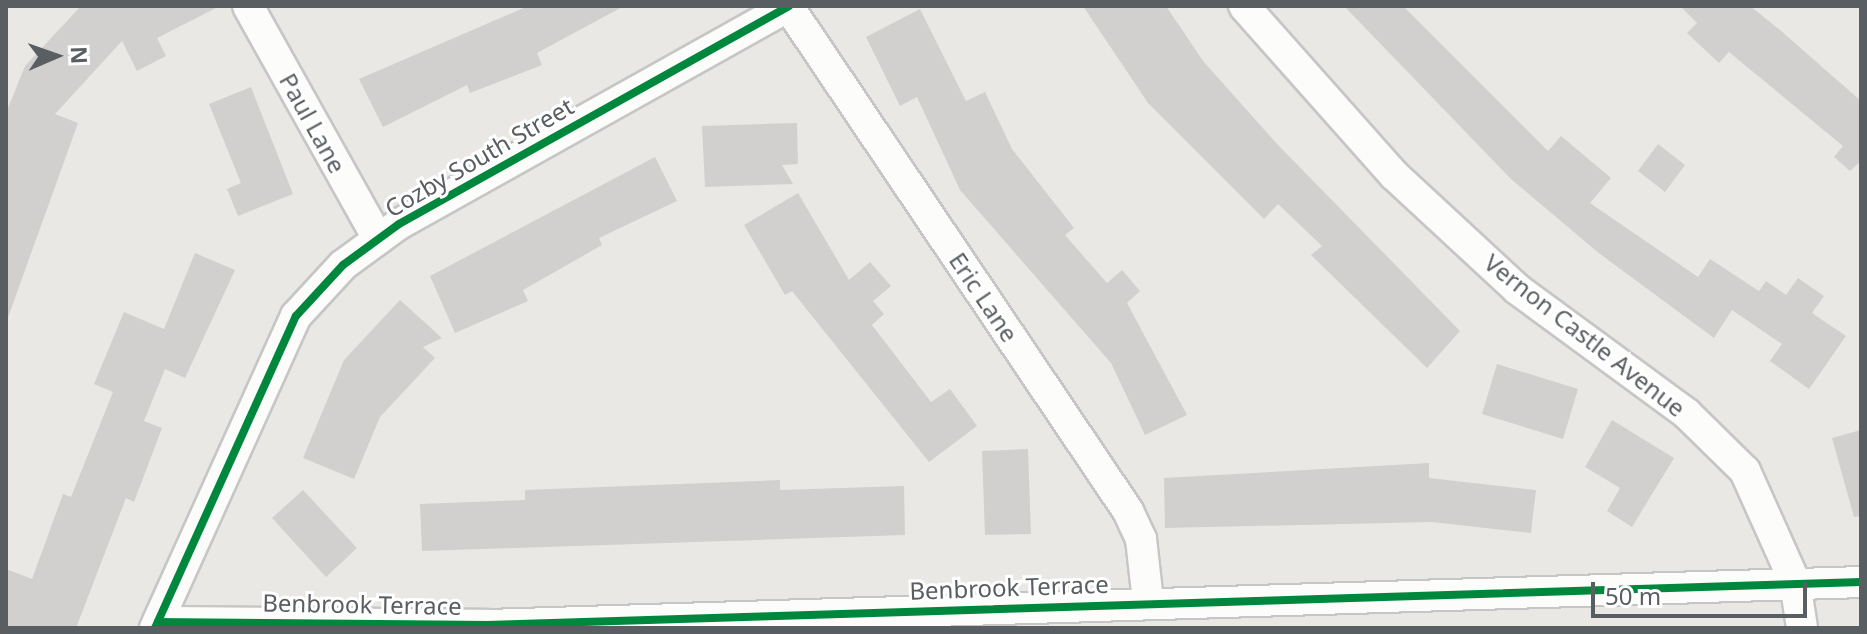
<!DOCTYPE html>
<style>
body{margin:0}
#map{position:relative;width:1867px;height:634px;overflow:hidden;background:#e9e8e4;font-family:"Noto Sans",sans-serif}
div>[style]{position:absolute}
.building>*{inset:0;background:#d1d0ce}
.roads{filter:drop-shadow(2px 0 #c6c6c6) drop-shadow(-2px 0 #c6c6c6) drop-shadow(0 2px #c6c6c6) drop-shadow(0 -2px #c6c6c6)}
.minor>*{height:30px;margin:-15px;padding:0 15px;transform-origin:15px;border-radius:15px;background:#fcfcfb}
.cycleway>*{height:8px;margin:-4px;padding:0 4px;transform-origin:4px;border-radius:4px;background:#00873e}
span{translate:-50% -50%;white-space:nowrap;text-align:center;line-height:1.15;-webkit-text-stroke:6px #fff;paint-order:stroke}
.street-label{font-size:24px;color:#595e62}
.frame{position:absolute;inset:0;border:8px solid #595e62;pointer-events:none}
.north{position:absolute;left:16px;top:16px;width:80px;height:80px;-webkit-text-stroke:6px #fff;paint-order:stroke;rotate:88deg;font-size:22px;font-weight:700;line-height:32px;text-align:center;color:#595e62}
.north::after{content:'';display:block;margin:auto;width:28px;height:36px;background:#595e62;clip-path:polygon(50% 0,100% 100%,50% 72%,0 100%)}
.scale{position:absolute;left:1591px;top:582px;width:216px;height:36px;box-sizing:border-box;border:4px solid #595e62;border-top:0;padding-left:10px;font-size:24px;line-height:28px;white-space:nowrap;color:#595e62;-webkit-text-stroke:6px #fff;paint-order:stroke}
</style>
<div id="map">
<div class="building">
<div style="clip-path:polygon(81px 6px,220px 6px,157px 38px,166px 56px,137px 71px,122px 41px,55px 114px,78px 123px,6px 323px,6px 113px,25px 66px)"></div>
<div style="clip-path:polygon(528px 6px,624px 6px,537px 53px,542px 65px,470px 93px,467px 85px,383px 127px,359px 79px)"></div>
<div style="clip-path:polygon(1083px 6px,1166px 6px,1203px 61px,1278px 145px,1460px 331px,1427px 368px,1311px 255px,1322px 246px,1278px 204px,1264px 219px,1148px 103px)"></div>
<div style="clip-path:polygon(1344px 6px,1403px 6px,1548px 151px,1561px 136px,1611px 178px,1590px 203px,1698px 277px,1710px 259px,1759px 291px,1766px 281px,1786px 295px,1798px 278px,1824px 296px,1812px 313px,1846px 336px,1809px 389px,1770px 361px,1782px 344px,1732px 310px,1714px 338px,1600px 254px,1511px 179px)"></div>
<div style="clip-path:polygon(1680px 6px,1750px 6px,1780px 30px,1861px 101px,1861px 161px,1850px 171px,1834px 157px,1843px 146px,1729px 52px,1719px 63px,1687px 33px,1697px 23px)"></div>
<div style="clip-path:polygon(920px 9px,966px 101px,985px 92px,1012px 149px,1074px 228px,1065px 235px,1107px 283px,1122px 270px,1140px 291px,1127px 303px,1187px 415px,1145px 435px,1111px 363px,960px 190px,917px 97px,900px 106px,866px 37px)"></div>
<div style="clip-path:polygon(251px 87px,293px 194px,238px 216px,227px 189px,241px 183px,209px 104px)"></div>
<div style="clip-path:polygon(797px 123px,798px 164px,782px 165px,793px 184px,705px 187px,702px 126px)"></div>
<div style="clip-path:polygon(1658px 144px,1685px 165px,1665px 192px,1638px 171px)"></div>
<div style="clip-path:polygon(655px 157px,677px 201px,599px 238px,602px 245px,523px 290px,528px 301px,455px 333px,430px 276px)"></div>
<div style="clip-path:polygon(798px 193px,849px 280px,870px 262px,891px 286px,873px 301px,884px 314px,872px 325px,931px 402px,950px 389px,977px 426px,929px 462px,792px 291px,785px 295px,744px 225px)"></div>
<div style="clip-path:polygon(195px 253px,235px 270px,185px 378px,165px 369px,144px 421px,162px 428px,134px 502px,126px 498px,76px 628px,6px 628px,6px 569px,32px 579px,63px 494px,71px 497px,113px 392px,94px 384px,124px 312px,164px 329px)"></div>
<div style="clip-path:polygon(400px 300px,442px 338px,423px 347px,435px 358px,380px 417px,354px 479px,303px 458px,344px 360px)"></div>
<div style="clip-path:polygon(1497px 364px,1578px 389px,1563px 439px,1482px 414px)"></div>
<div style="clip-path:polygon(1612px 420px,1674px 458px,1632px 527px,1607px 511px,1620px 488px,1585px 467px)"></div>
<div style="clip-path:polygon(1861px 430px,1861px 516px,1854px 517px,1832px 438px)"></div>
<div style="clip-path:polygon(1028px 449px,1031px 534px,985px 535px,982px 451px)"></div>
<div style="clip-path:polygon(1429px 463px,1429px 478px,1536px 490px,1531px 533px,1432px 522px,1165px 528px,1164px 478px)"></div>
<div style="clip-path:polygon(780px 480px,780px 490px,904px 486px,905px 535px,422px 551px,420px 504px,525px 500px,525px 490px)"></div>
<div style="clip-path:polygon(303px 490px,357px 548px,326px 577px,272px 518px)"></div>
</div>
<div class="roads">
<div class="minor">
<div style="left:248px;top:6px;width:267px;rotate:60.8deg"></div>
<div style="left:788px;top:6px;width:609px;rotate:56.05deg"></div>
<div style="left:1128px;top:511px;width:31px;rotate:65deg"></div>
<div style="left:1141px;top:539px;width:62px;rotate:83.6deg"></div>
<div style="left:1244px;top:6px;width:226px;rotate:48.4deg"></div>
<div style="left:1394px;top:175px;width:168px;rotate:42.8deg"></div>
<div style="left:1517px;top:289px;width:210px;rotate:36.3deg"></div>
<div style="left:1686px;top:413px;width:83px;rotate:44.5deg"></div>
<div style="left:1745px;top:471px;width:122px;rotate:65.8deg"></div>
<div style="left:1795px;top:582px;width:47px;rotate:81.3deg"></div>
<div style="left:158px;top:622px;width:329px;rotate:0.5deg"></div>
<div style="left:487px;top:625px;width:1375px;rotate:-1.79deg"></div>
<div style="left:155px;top:628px;width:342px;rotate:-65.7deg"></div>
<div style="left:296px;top:316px;width:69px;rotate:-47.3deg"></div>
<div style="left:343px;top:265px;width:69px;rotate:-36.2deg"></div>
<div style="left:399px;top:224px;width:447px;rotate:-29.2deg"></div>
</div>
</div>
<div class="cycleway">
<div style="left:158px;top:622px;width:329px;rotate:0.5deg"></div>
<div style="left:487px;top:625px;width:1375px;rotate:-1.79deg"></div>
<div style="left:155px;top:628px;width:342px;rotate:-65.7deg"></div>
<div style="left:296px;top:316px;width:69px;rotate:-47.3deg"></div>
<div style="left:343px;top:265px;width:69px;rotate:-36.2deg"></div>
<div style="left:399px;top:224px;width:447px;rotate:-29.2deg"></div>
</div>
<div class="street-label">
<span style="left:313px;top:123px;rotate:61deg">Paul Lane</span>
<span style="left:479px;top:157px;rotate:-30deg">Cozby South Street</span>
<span style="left:984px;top:297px;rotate:56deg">Eric Lane</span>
<span style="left:1585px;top:335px;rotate:38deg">Vernon Castle Avenue</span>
<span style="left:1009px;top:587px;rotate:-2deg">Benbrook Terrace</span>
<span style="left:362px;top:604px;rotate:1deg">Benbrook Terrace</span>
</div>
<div class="frame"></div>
<div class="north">N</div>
<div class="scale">50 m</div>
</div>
